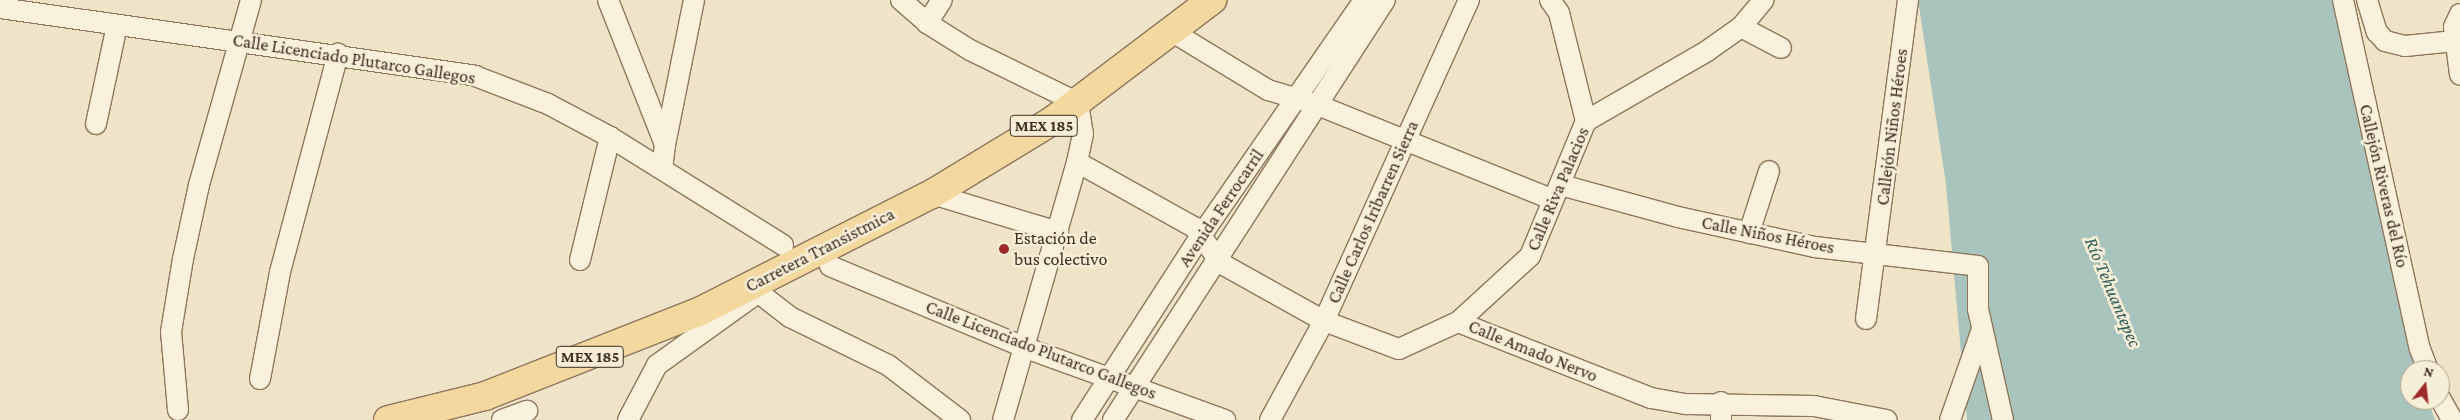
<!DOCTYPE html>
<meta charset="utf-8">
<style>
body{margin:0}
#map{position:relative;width:2460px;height:420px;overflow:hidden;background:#f0e4c8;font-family:"Crimson Pro",serif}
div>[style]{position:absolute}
.water>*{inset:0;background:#a9c4bc}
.roads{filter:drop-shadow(1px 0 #8d765c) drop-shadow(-1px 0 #8d765c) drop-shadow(0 1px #8d765c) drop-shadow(0 -1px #8d765c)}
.minor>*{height:20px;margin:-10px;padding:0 10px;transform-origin:10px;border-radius:10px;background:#faf1dc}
.primary>*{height:28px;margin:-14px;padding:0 14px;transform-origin:14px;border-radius:14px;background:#f3d9a0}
.dots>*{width:14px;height:14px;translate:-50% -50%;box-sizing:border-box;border:2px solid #f7eed8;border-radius:50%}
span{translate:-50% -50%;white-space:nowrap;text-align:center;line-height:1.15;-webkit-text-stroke:5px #f7eed8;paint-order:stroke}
.shield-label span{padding:1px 4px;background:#f7eed8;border:1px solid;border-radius:4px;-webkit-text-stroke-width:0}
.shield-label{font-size:16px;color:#3d2e20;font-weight:700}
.street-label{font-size:18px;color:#3d2e20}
.poi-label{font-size:18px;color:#3d2e20}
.left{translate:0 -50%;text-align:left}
.water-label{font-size:19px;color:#2f5d5a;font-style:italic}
.north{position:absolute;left:2400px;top:360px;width:50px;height:50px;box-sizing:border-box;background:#f7eed8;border:1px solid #ada18e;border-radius:50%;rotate:16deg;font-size:14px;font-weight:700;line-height:20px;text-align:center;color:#3d2e20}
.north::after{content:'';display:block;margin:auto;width:18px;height:22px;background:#9e2a2b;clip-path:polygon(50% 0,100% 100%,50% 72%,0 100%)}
</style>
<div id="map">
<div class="water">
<div style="clip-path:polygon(1918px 0,2340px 0,2422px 370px,2410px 370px,2410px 400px,2428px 400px,2435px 420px,1967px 420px,1946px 184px)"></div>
</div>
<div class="roads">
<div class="minor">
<div style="left:608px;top:0;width:156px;rotate:68.5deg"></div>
<div style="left:665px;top:145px;width:23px;rotate:97deg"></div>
<div style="left:901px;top:0;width:35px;rotate:41deg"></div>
<div style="left:927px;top:23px;width:51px;rotate:32.1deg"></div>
<div style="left:970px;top:50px;width:120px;rotate:26.1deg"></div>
<div style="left:1078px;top:103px;width:31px;rotate:81deg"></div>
<div style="left:1083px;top:134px;width:29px;rotate:102deg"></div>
<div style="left:1077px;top:162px;width:268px;rotate:106deg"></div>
<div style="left:1550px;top:0;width:16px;rotate:55deg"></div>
<div style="left:1559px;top:13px;width:111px;rotate:76deg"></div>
<div style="left:2343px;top:0;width:357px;rotate:77.6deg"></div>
<div style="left:2420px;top:349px;width:22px;rotate:69deg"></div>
<div style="left:2367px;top:0;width:34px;rotate:73deg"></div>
<div style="left:2377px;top:32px;width:12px;rotate:48deg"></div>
<div style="left:2385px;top:41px;width:21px;rotate:14deg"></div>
<div style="left:2405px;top:46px;width:50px;rotate:-5.7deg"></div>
<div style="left:0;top:8px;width:480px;rotate:8.1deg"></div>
<div style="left:475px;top:76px;width:78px;rotate:21deg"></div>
<div style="left:548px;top:104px;width:70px;rotate:28deg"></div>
<div style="left:610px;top:137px;width:204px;rotate:32deg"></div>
<div style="left:2460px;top:14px;width:14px;rotate:115deg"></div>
<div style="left:2454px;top:27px;width:48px;rotate:82.9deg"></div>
<div style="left:927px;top:23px;width:27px;rotate:-57deg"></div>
<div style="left:1741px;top:27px;width:45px;rotate:27.7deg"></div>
<div style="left:1171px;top:31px;width:114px;rotate:31.3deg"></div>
<div style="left:1268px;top:90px;width:49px;rotate:16.6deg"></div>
<div style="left:1315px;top:104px;width:254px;rotate:21.9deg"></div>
<div style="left:96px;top:124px;width:101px;rotate:-78deg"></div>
<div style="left:665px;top:145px;width:148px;rotate:-78.7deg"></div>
<div style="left:1077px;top:162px;width:134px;rotate:29.1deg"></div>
<div style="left:1194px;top:227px;width:46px;rotate:52.9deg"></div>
<div style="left:1222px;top:264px;width:117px;rotate:29.2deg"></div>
<div style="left:1324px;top:321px;width:80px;rotate:20.5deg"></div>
<div style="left:1399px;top:349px;width:65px;rotate:-24.6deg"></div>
<div style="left:1458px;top:322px;width:98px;rotate:-42.5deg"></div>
<div style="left:1530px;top:256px;width:146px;rotate:-67.5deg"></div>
<div style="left:1586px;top:121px;width:140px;rotate:-30deg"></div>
<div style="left:1707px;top:51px;width:42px;rotate:-35.2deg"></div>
<div style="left:1741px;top:27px;width:35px;rotate:-50deg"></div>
<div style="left:1561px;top:185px;width:121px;rotate:15.3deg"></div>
<div style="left:1678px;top:217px;width:140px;rotate:12.4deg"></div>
<div style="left:1815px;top:247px;width:164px;rotate:6.6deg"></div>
<div style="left:1978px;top:266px;width:43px;rotate:90deg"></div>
<div style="left:1978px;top:309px;width:114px;rotate:77.3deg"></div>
<div style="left:932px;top:194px;width:132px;rotate:16.8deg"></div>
<div style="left:1749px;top:233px;width:65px;rotate:-72.1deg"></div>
<div style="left:580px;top:260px;width:127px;rotate:-76.3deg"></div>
<div style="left:830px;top:266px;width:212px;rotate:22.7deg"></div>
<div style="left:1026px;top:348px;width:212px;rotate:19.9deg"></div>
<div style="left:750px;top:286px;width:51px;rotate:37.8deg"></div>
<div style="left:790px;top:317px;width:109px;rotate:26.1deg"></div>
<div style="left:888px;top:365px;width:91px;rotate:37.4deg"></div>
<div style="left:1866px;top:319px;width:322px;rotate:-82.5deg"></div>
<div style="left:1458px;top:322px;width:207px;rotate:21.5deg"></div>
<div style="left:1651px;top:398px;width:36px;rotate:10deg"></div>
<div style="left:1686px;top:404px;width:128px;rotate:0.9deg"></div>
<div style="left:1814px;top:406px;width:74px;rotate:10.9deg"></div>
<div style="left:260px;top:379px;width:109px;rotate:-79.4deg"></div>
<div style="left:280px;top:272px;width:226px;rotate:-75.1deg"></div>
<div style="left:2440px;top:398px;width:25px;rotate:61deg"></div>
<div style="left:1721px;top:402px;width:18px;rotate:90deg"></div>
<div style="left:178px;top:410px;width:78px;rotate:-95.1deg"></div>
<div style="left:171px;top:332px;width:74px;rotate:-80.7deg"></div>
<div style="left:183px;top:259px;width:76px;rotate:-77.8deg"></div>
<div style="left:199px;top:185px;width:192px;rotate:-74.3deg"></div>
<div style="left:502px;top:420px;width:27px;rotate:-20deg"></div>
<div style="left:628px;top:420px;width:62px;rotate:-62.2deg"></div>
<div style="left:657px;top:365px;width:122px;rotate:-35.6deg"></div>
<div style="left:1082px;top:420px;width:218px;rotate:-57.2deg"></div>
<div style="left:1200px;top:237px;width:288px;rotate:-55.3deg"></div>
<div style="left:1113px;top:420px;width:500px;rotate:-57.07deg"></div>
<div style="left:1270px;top:420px;width:113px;rotate:-61.4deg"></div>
<div style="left:1324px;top:321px;width:352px;rotate:-65.7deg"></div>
<div style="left:1950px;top:420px;width:96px;rotate:-70.6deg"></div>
</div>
<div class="primary">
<div style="left:388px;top:420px;width:100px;rotate:-13.9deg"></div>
<div style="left:485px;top:396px;width:232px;rotate:-21.5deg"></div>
<div style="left:701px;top:311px;width:259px;rotate:-26.9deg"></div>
<div style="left:932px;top:194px;width:140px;rotate:-31.3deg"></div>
<div style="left:1052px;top:121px;width:201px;rotate:-37.1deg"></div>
</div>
</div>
<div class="dots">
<div style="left:1004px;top:249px;background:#9e2a2b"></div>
</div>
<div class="shield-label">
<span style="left:1044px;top:126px">MEX 185</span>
<span style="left:590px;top:357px">MEX 185</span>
</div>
<div class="street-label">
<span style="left:354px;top:59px;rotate:9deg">Calle Licenciado Plutarco Gallegos</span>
<span style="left:1892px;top:127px;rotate:-83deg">Callejón Niños Héroes</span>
<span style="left:2384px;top:186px;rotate:77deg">Callejón Riveras del Río</span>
<span style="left:1558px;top:189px;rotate:-67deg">Calle Riva Palacios</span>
<span style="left:1221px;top:208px;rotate:-56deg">Avenida Ferrocarril</span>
<span style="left:1373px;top:212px;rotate:-66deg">Calle Carlos Iribarren Sierra</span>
<span style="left:1768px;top:235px;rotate:11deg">Calle Niños Héroes</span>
<span style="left:820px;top:250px;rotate:-27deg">Carretera Transistmica</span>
<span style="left:1041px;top:350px;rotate:21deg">Calle Licenciado Plutarco Gallegos</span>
<span style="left:1533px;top:351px;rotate:22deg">Calle Amado Nervo</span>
</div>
<div class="poi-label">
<span class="left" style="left:1014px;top:249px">Estación de<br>bus colectivo</span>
</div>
<div class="water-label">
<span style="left:2113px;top:292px;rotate:67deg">Río Tehuantepec</span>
</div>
<div class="north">N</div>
</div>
